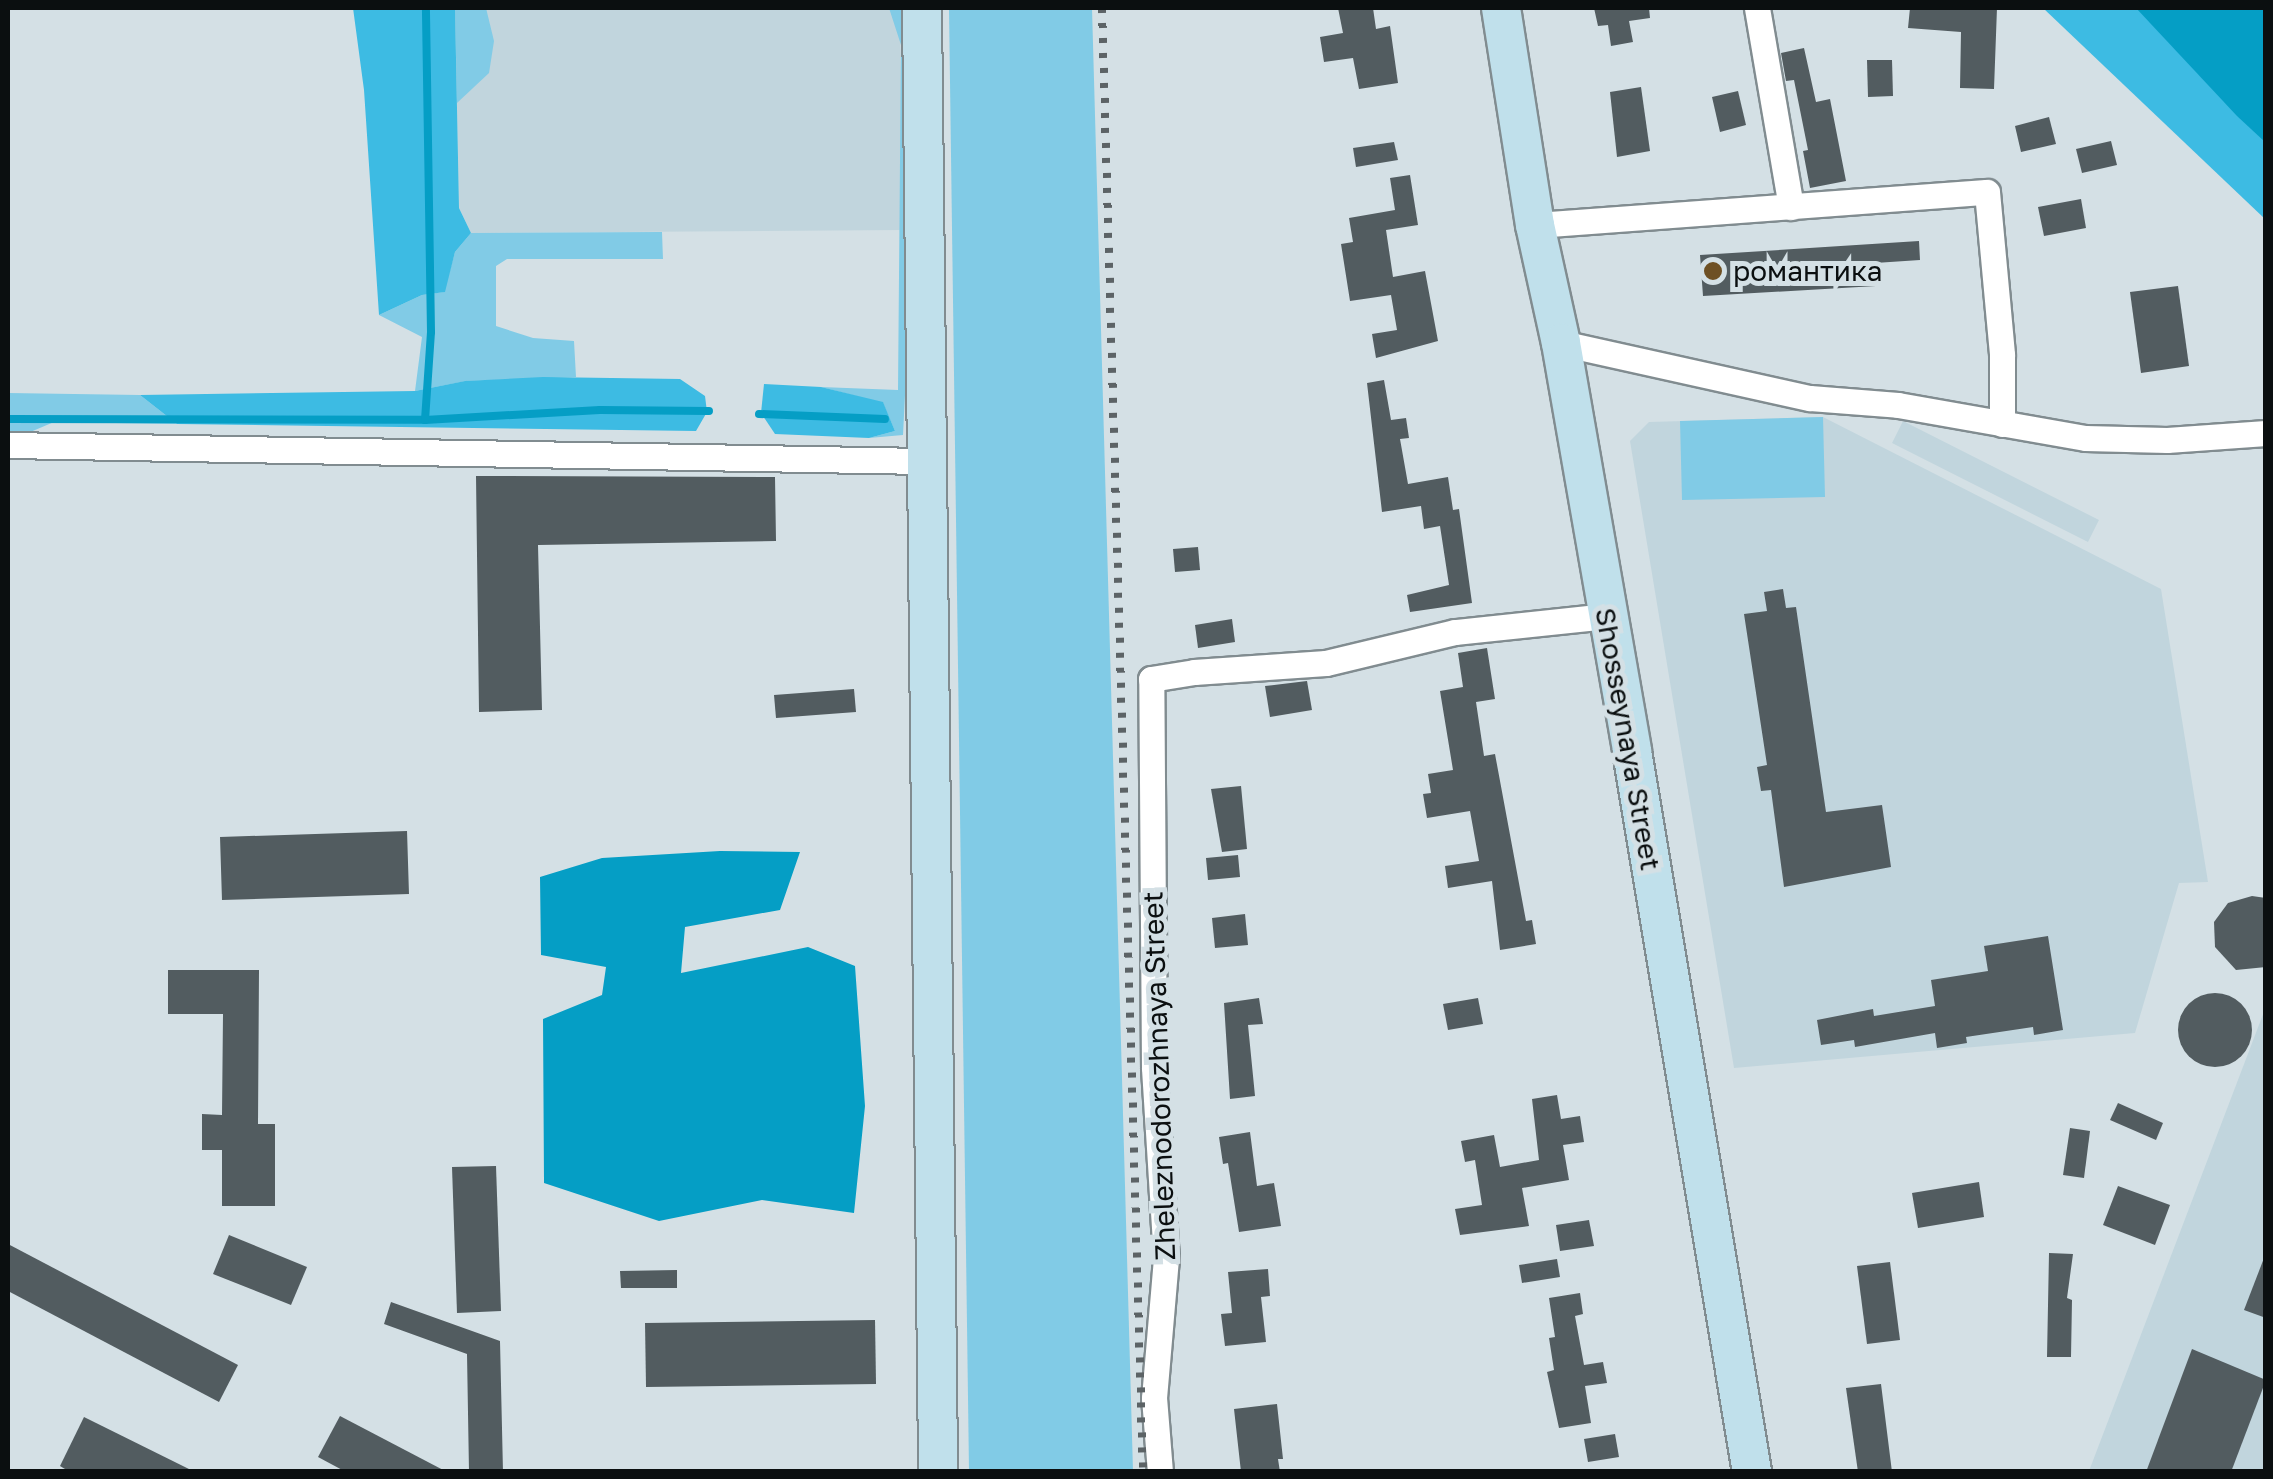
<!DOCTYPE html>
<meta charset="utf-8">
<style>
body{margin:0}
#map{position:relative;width:2273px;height:1479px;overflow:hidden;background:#d4e0e5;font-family:"Golos Text",sans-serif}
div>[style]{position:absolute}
.built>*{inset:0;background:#c1d5dd}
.green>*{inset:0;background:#81cbe6}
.forest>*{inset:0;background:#3dbbe3}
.water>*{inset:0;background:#059ec5}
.stream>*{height:8px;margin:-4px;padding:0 4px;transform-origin:4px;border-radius:4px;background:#059ec5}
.building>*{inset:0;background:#525c60}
.round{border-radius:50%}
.roads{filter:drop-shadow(2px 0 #818c90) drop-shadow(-2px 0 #818c90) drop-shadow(0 2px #818c90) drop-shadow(0 -2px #818c90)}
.street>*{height:25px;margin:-12.5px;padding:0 12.5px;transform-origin:12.5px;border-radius:12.5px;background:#fff}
.secondary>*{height:38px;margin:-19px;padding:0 19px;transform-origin:19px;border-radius:19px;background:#c0e0eb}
.rail>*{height:8px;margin-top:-4px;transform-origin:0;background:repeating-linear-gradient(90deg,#5c6366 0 5px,transparent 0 15px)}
.dots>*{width:28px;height:28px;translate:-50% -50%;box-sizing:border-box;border:5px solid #d4e0e5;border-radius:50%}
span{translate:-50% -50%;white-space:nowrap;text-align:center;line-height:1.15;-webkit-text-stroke:10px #d4e0e5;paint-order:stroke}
.poi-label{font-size:28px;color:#0b0f10}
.left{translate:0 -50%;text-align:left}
.street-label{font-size:28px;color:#0b0f10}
.frame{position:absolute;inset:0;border:10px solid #0b0f10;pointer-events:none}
</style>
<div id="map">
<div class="built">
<div style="clip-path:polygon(455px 8px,900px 8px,903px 230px,471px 233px,459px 208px)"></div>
<div style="clip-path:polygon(1823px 417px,2161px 589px,2208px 882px,2179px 883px,2135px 1033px,1734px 1068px,1630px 441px,1649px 422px)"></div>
<div style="clip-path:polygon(1903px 421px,2099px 520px,2088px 542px,1892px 443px)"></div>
<div style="clip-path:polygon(2265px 1009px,2265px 1471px,2089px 1471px)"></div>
</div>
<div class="green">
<div style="clip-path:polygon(455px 8px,486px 8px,494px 41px,489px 73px,457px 103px)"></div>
<div style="clip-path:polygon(889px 8px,909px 8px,910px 296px,903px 435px,869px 438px,895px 431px,883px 403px,821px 387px,898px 390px,901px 45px)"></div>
<div style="clip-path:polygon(949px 8px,1092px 8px,1133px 1471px,969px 1471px)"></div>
<div style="clip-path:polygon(662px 232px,663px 259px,507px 259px,496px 266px,496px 326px,533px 338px,574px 341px,576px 377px,466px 381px,415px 391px,422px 337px,379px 315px,422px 295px,444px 292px,455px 252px,471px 233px)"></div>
<div style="clip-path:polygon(8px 393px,140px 395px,177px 424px,54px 422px,28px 433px,8px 432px)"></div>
<div style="clip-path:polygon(1823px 417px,1825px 497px,1682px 500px,1680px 421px)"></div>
</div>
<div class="forest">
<div style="clip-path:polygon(353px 8px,455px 8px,459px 208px,471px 233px,455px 252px,445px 292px,422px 295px,379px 315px,364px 90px)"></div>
<div style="clip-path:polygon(2043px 8px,2162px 8px,2265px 117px,2265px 219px)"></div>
<div style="clip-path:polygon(543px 377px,680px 379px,705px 396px,707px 412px,696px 431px,177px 424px,140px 395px,415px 391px,465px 381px)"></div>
<div style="clip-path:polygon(764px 384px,821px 387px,883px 402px,895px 431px,869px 438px,775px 434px,761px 413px)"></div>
</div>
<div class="water">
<div style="clip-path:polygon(2136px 8px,2265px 8px,2265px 142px,2237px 116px)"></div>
<div style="clip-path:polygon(720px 851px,800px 852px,780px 910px,685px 927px,681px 973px,808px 947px,855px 966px,865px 1106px,854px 1213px,762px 1200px,659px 1221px,544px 1183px,543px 1019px,602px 995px,606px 967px,541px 955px,540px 877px,602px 858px)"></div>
</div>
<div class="stream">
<div style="left:759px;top:414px;width:126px;rotate:2.3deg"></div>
<div style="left:8px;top:419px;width:417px;rotate:0.1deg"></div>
<div style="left:425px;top:420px;width:175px;rotate:-3.3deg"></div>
<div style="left:600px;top:410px;width:109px;rotate:0.5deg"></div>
<div style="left:425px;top:420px;width:88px;rotate:-86.1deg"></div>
<div style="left:431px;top:332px;width:324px;rotate:-90.9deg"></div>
</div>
<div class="building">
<div style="clip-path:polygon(1338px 8px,1373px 8px,1376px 29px,1390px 26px,1398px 83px,1359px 89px,1353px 58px,1324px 62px,1320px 37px,1343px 33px)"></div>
<div style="clip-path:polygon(1594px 8px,1649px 8px,1650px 18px,1629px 21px,1633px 42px,1611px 46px,1608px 25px,1598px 26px)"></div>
<div style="clip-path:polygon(1910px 8px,1997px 8px,1994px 89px,1960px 88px,1961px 32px,1908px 28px)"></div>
<div style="clip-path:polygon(1804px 48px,1816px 102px,1830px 99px,1846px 181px,1810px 188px,1803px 151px,1808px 150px,1794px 80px,1786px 81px,1781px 53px)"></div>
<div style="clip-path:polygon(1867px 60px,1892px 60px,1893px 96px,1868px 97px)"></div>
<div style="clip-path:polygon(1641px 87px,1650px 151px,1617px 157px,1610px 92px)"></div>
<div style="clip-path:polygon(1738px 91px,1746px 125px,1720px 132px,1712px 97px)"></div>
<div style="clip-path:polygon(2049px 117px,2056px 144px,2021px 152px,2015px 126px)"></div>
<div style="clip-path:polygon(2111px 141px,2117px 165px,2082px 173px,2076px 149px)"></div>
<div style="clip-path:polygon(1394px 142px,1398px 160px,1356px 167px,1353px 148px)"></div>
<div style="clip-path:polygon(1410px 175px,1418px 225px,1386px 230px,1393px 277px,1425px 271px,1438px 341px,1376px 358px,1372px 334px,1397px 330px,1391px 295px,1350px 301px,1341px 244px,1353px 242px,1349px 218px,1395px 210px,1390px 178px)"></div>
<div style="clip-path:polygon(2081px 199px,2086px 228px,2044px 236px,2038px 207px)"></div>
<div style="clip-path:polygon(1919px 241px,1920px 260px,1875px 263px,1876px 286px,1703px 296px,1700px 255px)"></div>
<div style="clip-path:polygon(2178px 286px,2189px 366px,2141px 373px,2130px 292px)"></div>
<div style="clip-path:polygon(1384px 380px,1391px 420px,1406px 418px,1409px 438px,1400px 439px,1408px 484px,1448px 477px,1453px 510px,1459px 509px,1472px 603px,1410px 612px,1407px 595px,1449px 585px,1440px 526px,1424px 529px,1421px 506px,1382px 512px,1367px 383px)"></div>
<div style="clip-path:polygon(476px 476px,775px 477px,776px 541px,538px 545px,542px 710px,479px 712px)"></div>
<div style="clip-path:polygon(1198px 547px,1200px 570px,1175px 572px,1173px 549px)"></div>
<div style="clip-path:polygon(1783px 589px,1786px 608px,1796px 607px,1826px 812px,1882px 805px,1891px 867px,1784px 887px,1771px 790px,1761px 791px,1757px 767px,1767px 765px,1744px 614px,1767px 611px,1764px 592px)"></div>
<div style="clip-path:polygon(1232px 619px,1235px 642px,1198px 648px,1195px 625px)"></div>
<div style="clip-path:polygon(1487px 648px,1495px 699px,1476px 702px,1484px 756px,1495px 754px,1526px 921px,1532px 920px,1536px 944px,1500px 950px,1492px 881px,1448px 888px,1445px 866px,1479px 861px,1470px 811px,1427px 818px,1423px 794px,1431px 793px,1428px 774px,1453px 770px,1440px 691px,1463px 687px,1458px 653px)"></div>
<div style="clip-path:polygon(1307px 681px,1312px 710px,1270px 717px,1265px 686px)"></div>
<div style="clip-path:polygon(854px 689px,856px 712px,776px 718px,774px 695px)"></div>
<div style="clip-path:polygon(1241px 786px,1247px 849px,1222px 852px,1211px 789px)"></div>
<div style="clip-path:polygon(407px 831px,409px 894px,222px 900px,220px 837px)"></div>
<div style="clip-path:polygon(1238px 855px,1240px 877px,1208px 880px,1206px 858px)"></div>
<div style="clip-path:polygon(2252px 896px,2266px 898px,2266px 967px,2236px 970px,2215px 947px,2214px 922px,2228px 903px)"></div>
<div style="clip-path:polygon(1245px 914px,1248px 945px,1215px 948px,1212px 918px)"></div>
<div style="clip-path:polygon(2048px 936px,2063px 1030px,2034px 1035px,2033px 1027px,1966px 1037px,1967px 1043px,1937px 1048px,1935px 1033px,1855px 1047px,1854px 1040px,1821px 1045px,1817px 1020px,1873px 1009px,1874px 1016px,1935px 1006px,1931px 980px,1988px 971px,1984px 946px)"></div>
<div style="clip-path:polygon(168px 970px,259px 970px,258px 1124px,275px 1124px,275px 1206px,222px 1206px,222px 1150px,202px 1150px,202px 1114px,222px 1115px,223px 1014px,168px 1014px)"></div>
<div class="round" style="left:2178px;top:993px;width:74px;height:74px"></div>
<div style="clip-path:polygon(1259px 998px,1263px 1024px,1248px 1025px,1255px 1096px,1230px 1099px,1224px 1003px)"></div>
<div style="clip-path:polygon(1478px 998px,1483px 1024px,1448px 1030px,1443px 1004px)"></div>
<div style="clip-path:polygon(1557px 1095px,1561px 1119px,1580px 1116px,1584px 1142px,1563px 1145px,1569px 1180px,1522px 1188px,1529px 1226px,1460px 1235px,1455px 1209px,1482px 1205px,1475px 1160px,1465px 1162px,1461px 1141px,1494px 1135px,1500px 1167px,1539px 1160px,1532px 1099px)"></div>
<div style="clip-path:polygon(2118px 1103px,2163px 1123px,2156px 1140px,2110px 1120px)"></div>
<div style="clip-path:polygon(2070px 1128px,2090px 1131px,2084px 1178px,2063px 1175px)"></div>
<div style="clip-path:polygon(1250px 1132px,1257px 1186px,1274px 1183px,1281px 1226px,1239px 1232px,1228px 1163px,1223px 1164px,1219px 1137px)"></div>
<div style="clip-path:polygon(496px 1166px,501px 1311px,457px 1313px,452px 1167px)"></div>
<div style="clip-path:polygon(1979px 1182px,1984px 1217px,1918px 1228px,1912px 1193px)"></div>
<div style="clip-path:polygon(2118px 1186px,2170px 1205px,2155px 1245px,2103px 1225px)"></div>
<div style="clip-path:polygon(1589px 1220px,1594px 1246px,1560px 1251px,1556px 1225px)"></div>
<div style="clip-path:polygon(229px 1235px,307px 1267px,291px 1305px,213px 1274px)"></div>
<div style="clip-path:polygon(8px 1244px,238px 1365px,219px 1402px,8px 1291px)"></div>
<div style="clip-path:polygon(2049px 1253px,2073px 1254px,2067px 1298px,2072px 1300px,2071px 1357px,2047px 1357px)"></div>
<div style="clip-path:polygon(2264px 1258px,2266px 1259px,2266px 1318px,2244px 1310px)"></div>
<div style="clip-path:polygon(1557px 1259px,1560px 1277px,1522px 1283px,1519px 1265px)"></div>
<div style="clip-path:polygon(1890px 1262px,1900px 1340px,1867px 1344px,1857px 1266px)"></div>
<div style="clip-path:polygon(1268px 1269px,1270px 1296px,1261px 1297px,1266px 1342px,1225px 1346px,1221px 1314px,1232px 1313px,1228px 1272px)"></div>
<div style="clip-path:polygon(677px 1270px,677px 1288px,621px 1288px,620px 1271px)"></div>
<div style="clip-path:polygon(1580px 1293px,1583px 1314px,1575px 1316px,1584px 1365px,1603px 1362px,1607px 1383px,1585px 1386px,1591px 1423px,1559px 1428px,1547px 1372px,1554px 1370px,1549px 1338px,1555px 1337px,1549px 1298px)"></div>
<div style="clip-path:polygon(391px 1302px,500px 1341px,503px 1472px,469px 1472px,467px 1354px,384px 1324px)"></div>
<div style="clip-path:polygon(875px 1320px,876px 1384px,646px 1387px,645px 1323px)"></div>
<div style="clip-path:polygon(2192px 1349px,2266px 1380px,2231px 1472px,2146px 1472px)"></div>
<div style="clip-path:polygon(1881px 1384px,1892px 1472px,1858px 1472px,1846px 1388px)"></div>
<div style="clip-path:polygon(1277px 1404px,1283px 1459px,1278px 1459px,1280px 1472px,1241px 1472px,1234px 1409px)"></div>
<div style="clip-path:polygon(340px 1416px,447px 1472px,346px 1472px,318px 1457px)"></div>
<div style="clip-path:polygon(84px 1417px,195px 1472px,70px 1472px,60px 1466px)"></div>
<div style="clip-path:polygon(1615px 1434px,1619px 1457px,1588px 1462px,1584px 1439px)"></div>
</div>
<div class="roads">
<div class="street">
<div style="left:1757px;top:8px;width:202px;rotate:80.3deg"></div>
<div style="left:1535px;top:225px;width:453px;rotate:-4.2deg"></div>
<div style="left:1987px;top:192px;width:164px;rotate:84.7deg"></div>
<div style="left:2002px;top:355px;width:69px;rotate:90deg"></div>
<div style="left:1561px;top:343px;width:255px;rotate:12.5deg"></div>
<div style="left:1810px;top:398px;width:88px;rotate:4.5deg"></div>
<div style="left:1898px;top:405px;width:190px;rotate:10deg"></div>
<div style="left:2085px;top:438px;width:82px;rotate:1.4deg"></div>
<div style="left:2167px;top:440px;width:99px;rotate:-4deg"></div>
<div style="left:8px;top:445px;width:919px;rotate:1deg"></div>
<div style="left:1160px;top:1472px;width:74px;rotate:-94.6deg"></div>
<div style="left:1154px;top:1398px;width:140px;rotate:-85.1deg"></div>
<div style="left:1166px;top:1259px;width:192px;rotate:-93.6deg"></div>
<div style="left:1154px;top:1067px;width:388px;rotate:-90.4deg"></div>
<div style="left:1151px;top:679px;width:44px;rotate:-9.2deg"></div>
<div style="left:1194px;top:672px;width:132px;rotate:-3.9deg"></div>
<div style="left:1326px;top:663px;width:133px;rotate:-13.5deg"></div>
<div style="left:1455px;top:632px;width:152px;rotate:-6deg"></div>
</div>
<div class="secondary">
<div style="left:922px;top:8px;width:1464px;rotate:89.37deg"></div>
<div style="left:1501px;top:8px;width:220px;rotate:81.1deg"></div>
<div style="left:1535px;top:225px;width:121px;rotate:77.6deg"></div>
<div style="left:1561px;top:343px;width:414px;rotate:80.1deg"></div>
<div style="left:1632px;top:751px;width:731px;rotate:80.55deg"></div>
</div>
</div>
<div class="rail">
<div style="left:1102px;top:8px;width:1465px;rotate:88.4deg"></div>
</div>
<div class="dots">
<div style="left:1713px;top:271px;background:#6e5024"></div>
</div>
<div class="poi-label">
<span class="left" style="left:1733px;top:271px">романтика</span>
</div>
<div class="street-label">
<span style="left:1628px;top:739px;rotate:80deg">Shosseynaya Street</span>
<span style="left:1159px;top:1076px;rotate:-92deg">Zheleznodorozhnaya Street</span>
</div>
<div class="frame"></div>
</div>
